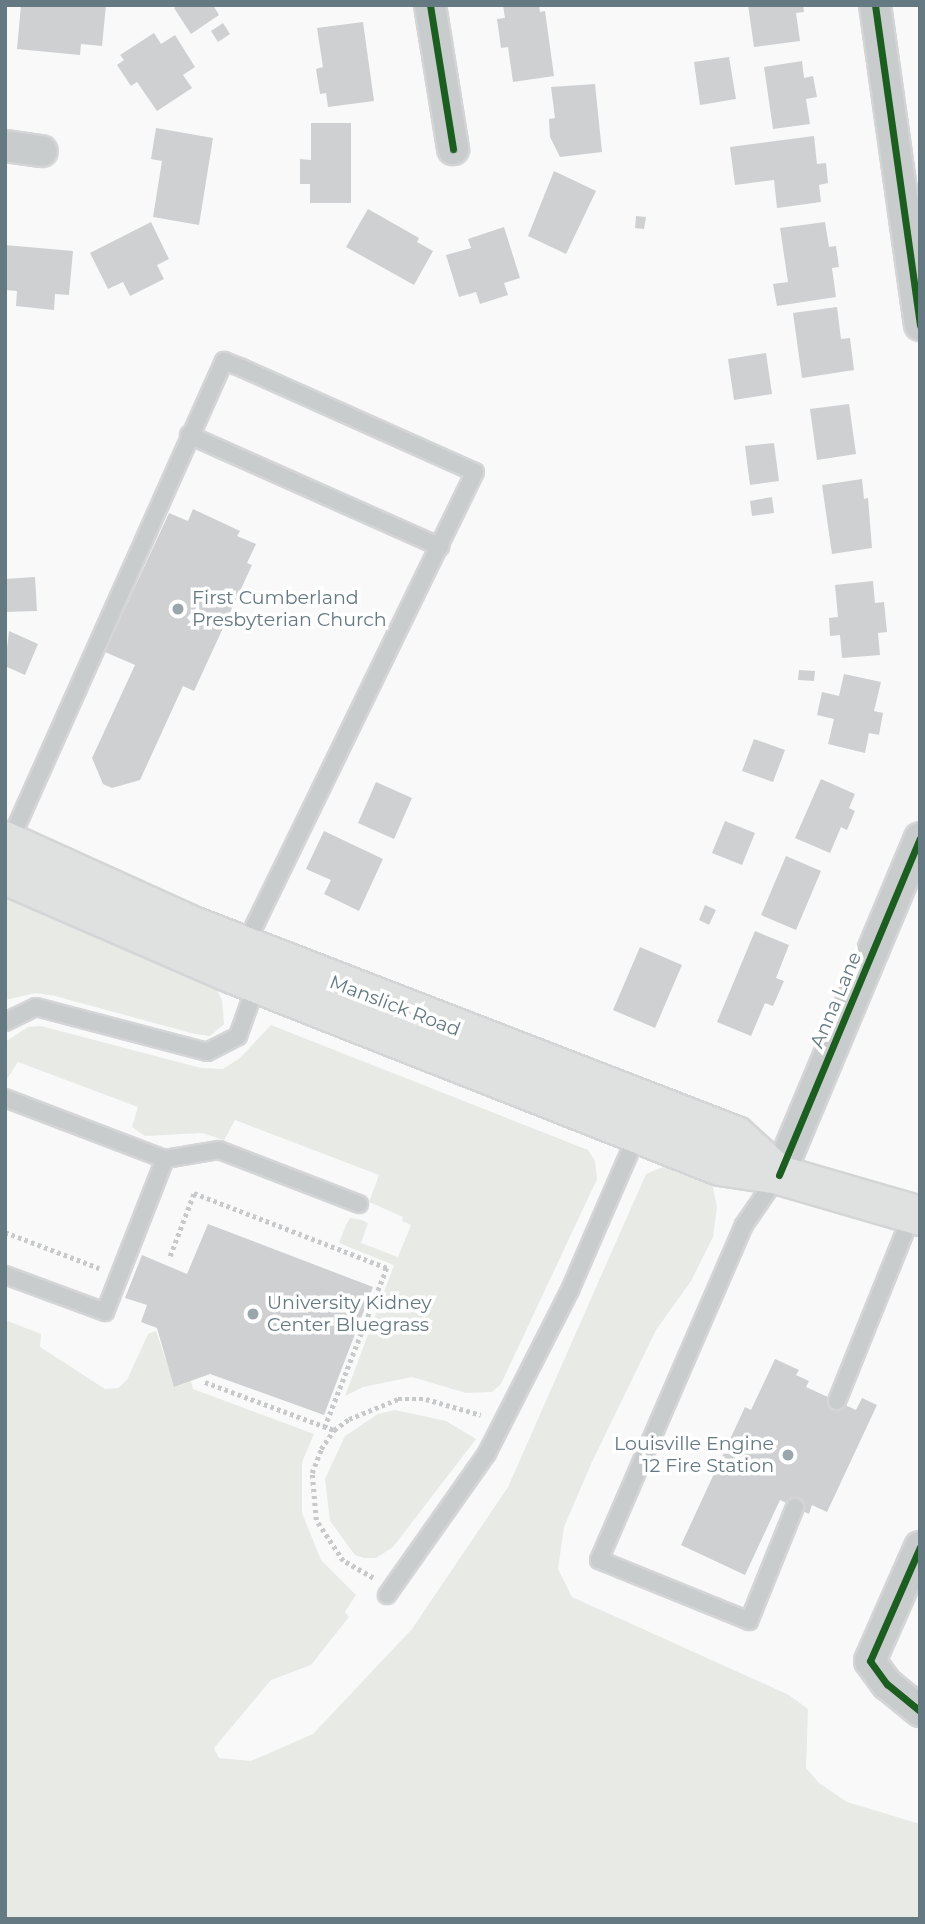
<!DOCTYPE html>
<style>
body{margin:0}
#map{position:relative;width:925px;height:1924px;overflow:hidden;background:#f9f9f9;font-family:Montserrat,sans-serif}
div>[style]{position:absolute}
.green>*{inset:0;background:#e8eae6}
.building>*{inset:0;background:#ced0d1}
.path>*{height:4.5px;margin-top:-2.25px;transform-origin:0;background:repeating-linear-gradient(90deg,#c8c9ca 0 3.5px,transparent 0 7px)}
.roads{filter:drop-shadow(2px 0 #d4d5d6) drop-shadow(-2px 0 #d4d5d6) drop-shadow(0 2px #d4d5d6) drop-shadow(0 -2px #d4d5d6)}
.lane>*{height:16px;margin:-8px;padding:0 8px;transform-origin:8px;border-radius:8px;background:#c9cccd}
.street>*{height:30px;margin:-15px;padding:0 15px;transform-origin:15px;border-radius:15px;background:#c9cccd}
.secondary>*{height:38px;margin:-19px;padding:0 19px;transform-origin:19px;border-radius:19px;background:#dfe0e0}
.cycleway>*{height:7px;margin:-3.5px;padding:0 3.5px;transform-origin:3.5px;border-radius:3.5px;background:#1b5e20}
.dots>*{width:19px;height:19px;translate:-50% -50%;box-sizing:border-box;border:4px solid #fff;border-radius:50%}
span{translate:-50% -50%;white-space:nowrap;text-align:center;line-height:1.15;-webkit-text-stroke:7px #fff;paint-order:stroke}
.poi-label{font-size:19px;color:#657982}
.left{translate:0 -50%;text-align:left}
.right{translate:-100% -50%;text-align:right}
.street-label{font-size:19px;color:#657982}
.frame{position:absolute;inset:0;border:7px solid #657982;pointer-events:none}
</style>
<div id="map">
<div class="green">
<div style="clip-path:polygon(5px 889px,214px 985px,222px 1000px,224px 1024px,210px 1036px,195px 1034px,55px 996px,36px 993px,5px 1000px)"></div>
<div style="clip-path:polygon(271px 1025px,588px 1150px,595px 1161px,597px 1179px,501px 1384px,492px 1392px,466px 1393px,412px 1377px,363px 1387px,345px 1396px,394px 1265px,339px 1243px,346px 1225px,350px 1218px,362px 1220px,368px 1223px,361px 1243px,398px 1257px,411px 1225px,402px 1221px,403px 1217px,369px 1202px,379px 1175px,235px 1120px,224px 1140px,202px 1133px,145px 1136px,132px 1127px,138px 1107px,18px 1062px,5px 1082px,5px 1042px,28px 1027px,41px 1026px,201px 1068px,223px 1069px,240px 1058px)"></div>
<div style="clip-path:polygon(673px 1163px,710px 1174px,717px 1207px,713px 1237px,691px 1281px,656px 1330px,591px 1464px,564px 1527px,558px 1569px,572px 1597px,789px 1695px,808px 1709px,806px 1768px,819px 1783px,847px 1802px,920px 1824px,920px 1919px,5px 1919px,5px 1320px,41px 1334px,40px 1347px,105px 1389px,118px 1388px,127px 1380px,148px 1334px,156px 1331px,175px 1387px,191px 1381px,193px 1389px,314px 1434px,302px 1462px,302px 1513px,321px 1560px,356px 1595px,345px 1612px,349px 1617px,311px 1665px,271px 1680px,214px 1748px,219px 1758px,251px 1761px,313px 1734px,412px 1629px,508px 1487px,646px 1174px)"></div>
<div style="clip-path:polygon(395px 1410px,446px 1421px,476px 1439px,393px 1547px,376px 1558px,364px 1558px,355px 1555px,330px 1521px,325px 1479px,345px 1436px,378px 1414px)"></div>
</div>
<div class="building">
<div style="clip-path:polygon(21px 5px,106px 5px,102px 46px,81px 44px,80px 55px,17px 49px)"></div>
<div style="clip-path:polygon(178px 5px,213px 5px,219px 15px,191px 34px,174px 8px)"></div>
<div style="clip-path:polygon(503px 5px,539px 5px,540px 12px,545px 11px,554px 76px,513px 82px,508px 47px,501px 48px,497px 19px,505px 18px)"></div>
<div style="clip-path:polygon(748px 5px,803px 5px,804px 12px,796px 13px,800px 41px,754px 47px)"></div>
<div style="clip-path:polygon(363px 22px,374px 101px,328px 107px,326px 93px,320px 94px,316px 69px,323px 67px,317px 28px)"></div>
<div style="clip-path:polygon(223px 23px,230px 34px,218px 42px,211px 31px)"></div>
<div style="clip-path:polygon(154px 33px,161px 44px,175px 35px,195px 67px,183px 75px,192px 88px,157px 111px,137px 82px,131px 86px,117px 65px,124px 60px,120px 55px)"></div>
<div style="clip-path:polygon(729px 57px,736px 99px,700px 105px,694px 62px)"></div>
<div style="clip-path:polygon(802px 61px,804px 78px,813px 76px,817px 97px,806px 99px,810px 124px,773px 129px,764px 67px)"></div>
<div style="clip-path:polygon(595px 84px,602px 152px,560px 157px,550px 137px,549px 119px,555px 118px,551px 87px)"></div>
<div style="clip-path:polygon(311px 123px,351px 123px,351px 203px,310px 203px,310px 184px,300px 184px,300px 159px,311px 160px)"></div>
<div style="clip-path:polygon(156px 128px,213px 138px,199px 225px,153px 217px,162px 161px,151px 159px)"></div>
<div style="clip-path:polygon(814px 136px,817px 164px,826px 163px,828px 183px,819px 185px,821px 202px,777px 208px,774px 180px,735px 185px,730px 147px)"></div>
<div style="clip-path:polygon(554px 171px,596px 191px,566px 254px,528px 236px)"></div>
<div style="clip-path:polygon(368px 209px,419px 238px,417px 242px,433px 251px,414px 285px,346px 247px)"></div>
<div style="clip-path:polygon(636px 216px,646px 217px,644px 229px,635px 228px)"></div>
<div style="clip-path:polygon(151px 222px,169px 259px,157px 265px,164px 279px,130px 296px,123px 282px,108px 289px,90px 253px)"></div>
<div style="clip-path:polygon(825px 222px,829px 247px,836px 246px,839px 267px,832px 268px,836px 297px,777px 306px,773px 284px,788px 282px,780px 228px)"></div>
<div style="clip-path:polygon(504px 227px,520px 278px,504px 283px,508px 295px,480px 304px,476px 292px,459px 297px,446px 255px,471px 248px,468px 239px)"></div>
<div style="clip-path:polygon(5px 245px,73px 251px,69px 295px,55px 294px,54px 310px,16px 306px,17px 291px,5px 290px)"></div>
<div style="clip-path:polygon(837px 307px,841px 339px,850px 338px,854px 370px,802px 378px,793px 313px)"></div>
<div style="clip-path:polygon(766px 353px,772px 394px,734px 400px,728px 359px)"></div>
<div style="clip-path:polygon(849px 404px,856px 454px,817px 460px,810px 409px)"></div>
<div style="clip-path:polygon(774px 443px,779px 481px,750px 485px,745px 446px)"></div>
<div style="clip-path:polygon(862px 479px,864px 499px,868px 498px,872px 548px,832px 554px,822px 485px)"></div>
<div style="clip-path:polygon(772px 497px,774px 513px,752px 516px,750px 501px)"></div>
<div style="clip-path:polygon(193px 509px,240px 531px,237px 536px,256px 544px,247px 563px,252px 565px,194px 691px,183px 686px,140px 780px,112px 788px,103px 784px,92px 758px,135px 665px,105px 652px,169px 513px,188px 521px)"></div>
<div style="clip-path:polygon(35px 577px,37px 611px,5px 612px,5px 579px)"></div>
<div style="clip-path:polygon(873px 581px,875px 603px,884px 602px,887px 632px,878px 633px,880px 655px,842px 658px,840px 635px,830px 636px,829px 618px,838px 617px,835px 585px)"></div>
<div style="clip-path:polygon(9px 631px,38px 644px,25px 675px,5px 666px)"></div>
<div style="clip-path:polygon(799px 670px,815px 671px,814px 681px,798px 680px)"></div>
<div style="clip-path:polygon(844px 674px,881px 682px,874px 711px,883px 713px,879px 735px,869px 733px,865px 753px,828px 744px,834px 719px,817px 715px,822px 692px,839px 696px)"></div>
<div style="clip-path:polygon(754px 739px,785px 750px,773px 782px,742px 771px)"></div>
<div style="clip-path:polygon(821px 779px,855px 794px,849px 808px,855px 811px,847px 830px,841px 827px,830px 853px,795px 838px)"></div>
<div style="clip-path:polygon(376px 782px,412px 798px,394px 839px,358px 823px)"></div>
<div style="clip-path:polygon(725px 821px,755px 833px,742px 865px,712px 853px)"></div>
<div style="clip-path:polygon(324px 831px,383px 859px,359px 911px,324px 894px,331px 880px,306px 869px)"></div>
<div style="clip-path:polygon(786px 856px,821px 871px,796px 930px,761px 915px)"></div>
<div style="clip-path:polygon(705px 905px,716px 910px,709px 925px,699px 920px)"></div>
<div style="clip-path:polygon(755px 931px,789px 945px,776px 978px,784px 981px,773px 1006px,765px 1003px,751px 1036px,717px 1022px)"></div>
<div style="clip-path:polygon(640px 947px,682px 965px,655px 1028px,613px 1010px)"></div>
<div style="clip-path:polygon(208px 1224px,373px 1287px,324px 1415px,210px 1374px,174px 1387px,157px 1328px,141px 1322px,147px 1305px,125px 1298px,142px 1255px,187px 1274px)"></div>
<div style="clip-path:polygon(775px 1359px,799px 1370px,796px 1375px,809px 1381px,806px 1387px,856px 1410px,862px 1398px,877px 1405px,827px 1512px,812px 1505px,809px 1514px,780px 1500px,745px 1575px,681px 1545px,745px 1407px,751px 1410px)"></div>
</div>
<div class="path">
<div style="left:5px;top:1232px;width:101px;rotate:21deg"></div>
<div style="left:170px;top:1256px;width:67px;rotate:-69.1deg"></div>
<div style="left:194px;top:1193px;width:207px;rotate:21.2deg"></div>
<div style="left:387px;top:1268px;width:171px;rotate:111.3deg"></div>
<div style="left:205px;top:1382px;width:138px;rotate:20.4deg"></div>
<div style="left:373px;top:1578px;width:34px;rotate:-150deg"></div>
<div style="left:343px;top:1561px;width:49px;rotate:-123.4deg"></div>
<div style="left:316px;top:1520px;width:47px;rotate:-94.9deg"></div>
<div style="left:312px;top:1473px;width:26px;rotate:-69deg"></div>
<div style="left:321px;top:1449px;width:23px;rotate:-56deg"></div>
<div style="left:334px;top:1430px;width:19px;rotate:-36deg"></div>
<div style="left:349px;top:1419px;width:53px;rotate:-22.2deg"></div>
<div style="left:398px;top:1399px;width:28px"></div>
<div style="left:426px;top:1399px;width:57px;rotate:16.2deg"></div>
</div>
<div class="roads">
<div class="lane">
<div style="left:189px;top:435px;width:275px;rotate:24deg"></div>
<div style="left:9px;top:843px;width:528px;rotate:-65.96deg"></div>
<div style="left:224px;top:361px;width:19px;rotate:21deg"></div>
<div style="left:242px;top:368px;width:255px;rotate:24.1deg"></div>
<div style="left:475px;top:472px;width:528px;rotate:115.93deg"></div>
<div style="left:5px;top:1022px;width:34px;rotate:-26deg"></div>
<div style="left:36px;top:1007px;width:177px;rotate:14.7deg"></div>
<div style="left:207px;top:1052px;width:35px;rotate:-27deg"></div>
<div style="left:238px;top:1036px;width:56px;rotate:-70.3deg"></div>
<div style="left:5px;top:1098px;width:171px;rotate:20.9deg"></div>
<div style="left:165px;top:1159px;width:164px;rotate:111.4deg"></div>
<div style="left:105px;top:1312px;width:107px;rotate:-159.7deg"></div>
<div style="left:165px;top:1159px;width:55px;rotate:-9.5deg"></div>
<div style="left:219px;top:1150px;width:150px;rotate:21.1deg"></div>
<div style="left:777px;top:1177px;width:58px;rotate:124.5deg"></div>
<div style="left:744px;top:1225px;width:365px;rotate:113.4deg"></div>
<div style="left:599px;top:1560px;width:162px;rotate:22.1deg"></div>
<div style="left:749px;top:1621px;width:123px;rotate:-68deg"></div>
<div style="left:837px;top:1401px;width:201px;rotate:-68.1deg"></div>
<div style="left:387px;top:1595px;width:174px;rotate:-54.8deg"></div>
<div style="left:487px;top:1453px;width:183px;rotate:-63deg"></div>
<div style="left:570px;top:1290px;width:171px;rotate:-66.6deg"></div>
</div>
<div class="street">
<div style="left:430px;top:5px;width:146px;rotate:80.9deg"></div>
<div style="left:875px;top:5px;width:323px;rotate:82deg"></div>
<div style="left:5px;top:146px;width:37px;rotate:8deg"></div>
<div style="left:779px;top:1175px;width:365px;rotate:-67.3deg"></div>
<div style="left:920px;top:1547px;width:124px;rotate:113.7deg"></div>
<div style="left:870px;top:1661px;width:29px;rotate:54deg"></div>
<div style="left:887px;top:1684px;width:43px;rotate:39.3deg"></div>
</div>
<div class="secondary">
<div style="left:5px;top:841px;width:203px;rotate:24.4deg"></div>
<div style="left:190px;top:925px;width:585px;rotate:21.13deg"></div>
<div style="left:736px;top:1136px;width:58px;rotate:42.2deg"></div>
<div style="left:5px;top:875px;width:249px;rotate:23.5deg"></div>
<div style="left:233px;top:974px;width:523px;rotate:21.52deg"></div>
<div style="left:720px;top:1166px;width:60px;rotate:8.7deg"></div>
<div style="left:779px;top:1175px;width:147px;rotate:16.2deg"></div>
</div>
</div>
<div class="cycleway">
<div style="left:430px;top:5px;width:146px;rotate:80.9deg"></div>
<div style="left:875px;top:5px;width:323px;rotate:82deg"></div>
<div style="left:779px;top:1175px;width:365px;rotate:-67.3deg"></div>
<div style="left:920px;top:1547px;width:124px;rotate:113.7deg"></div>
<div style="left:870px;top:1661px;width:29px;rotate:54deg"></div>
<div style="left:887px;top:1684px;width:43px;rotate:39.3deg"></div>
</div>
<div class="dots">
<div style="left:178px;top:609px;background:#99a6ac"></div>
<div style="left:253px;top:1314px;background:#99a6ac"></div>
<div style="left:788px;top:1455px;background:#99a6ac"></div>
</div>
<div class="poi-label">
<span class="left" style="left:192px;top:609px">First Cumberland<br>Presbyterian Church</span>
<span class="left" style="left:267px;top:1314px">University Kidney<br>Center Bluegrass</span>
<span class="right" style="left:774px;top:1455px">Louisville Engine<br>12 Fire Station</span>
</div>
<div class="street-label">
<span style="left:836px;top:1000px;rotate:-67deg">Anna Lane</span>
<span style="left:395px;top:1006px;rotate:21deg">Manslick Road</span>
</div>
<div class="frame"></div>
</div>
